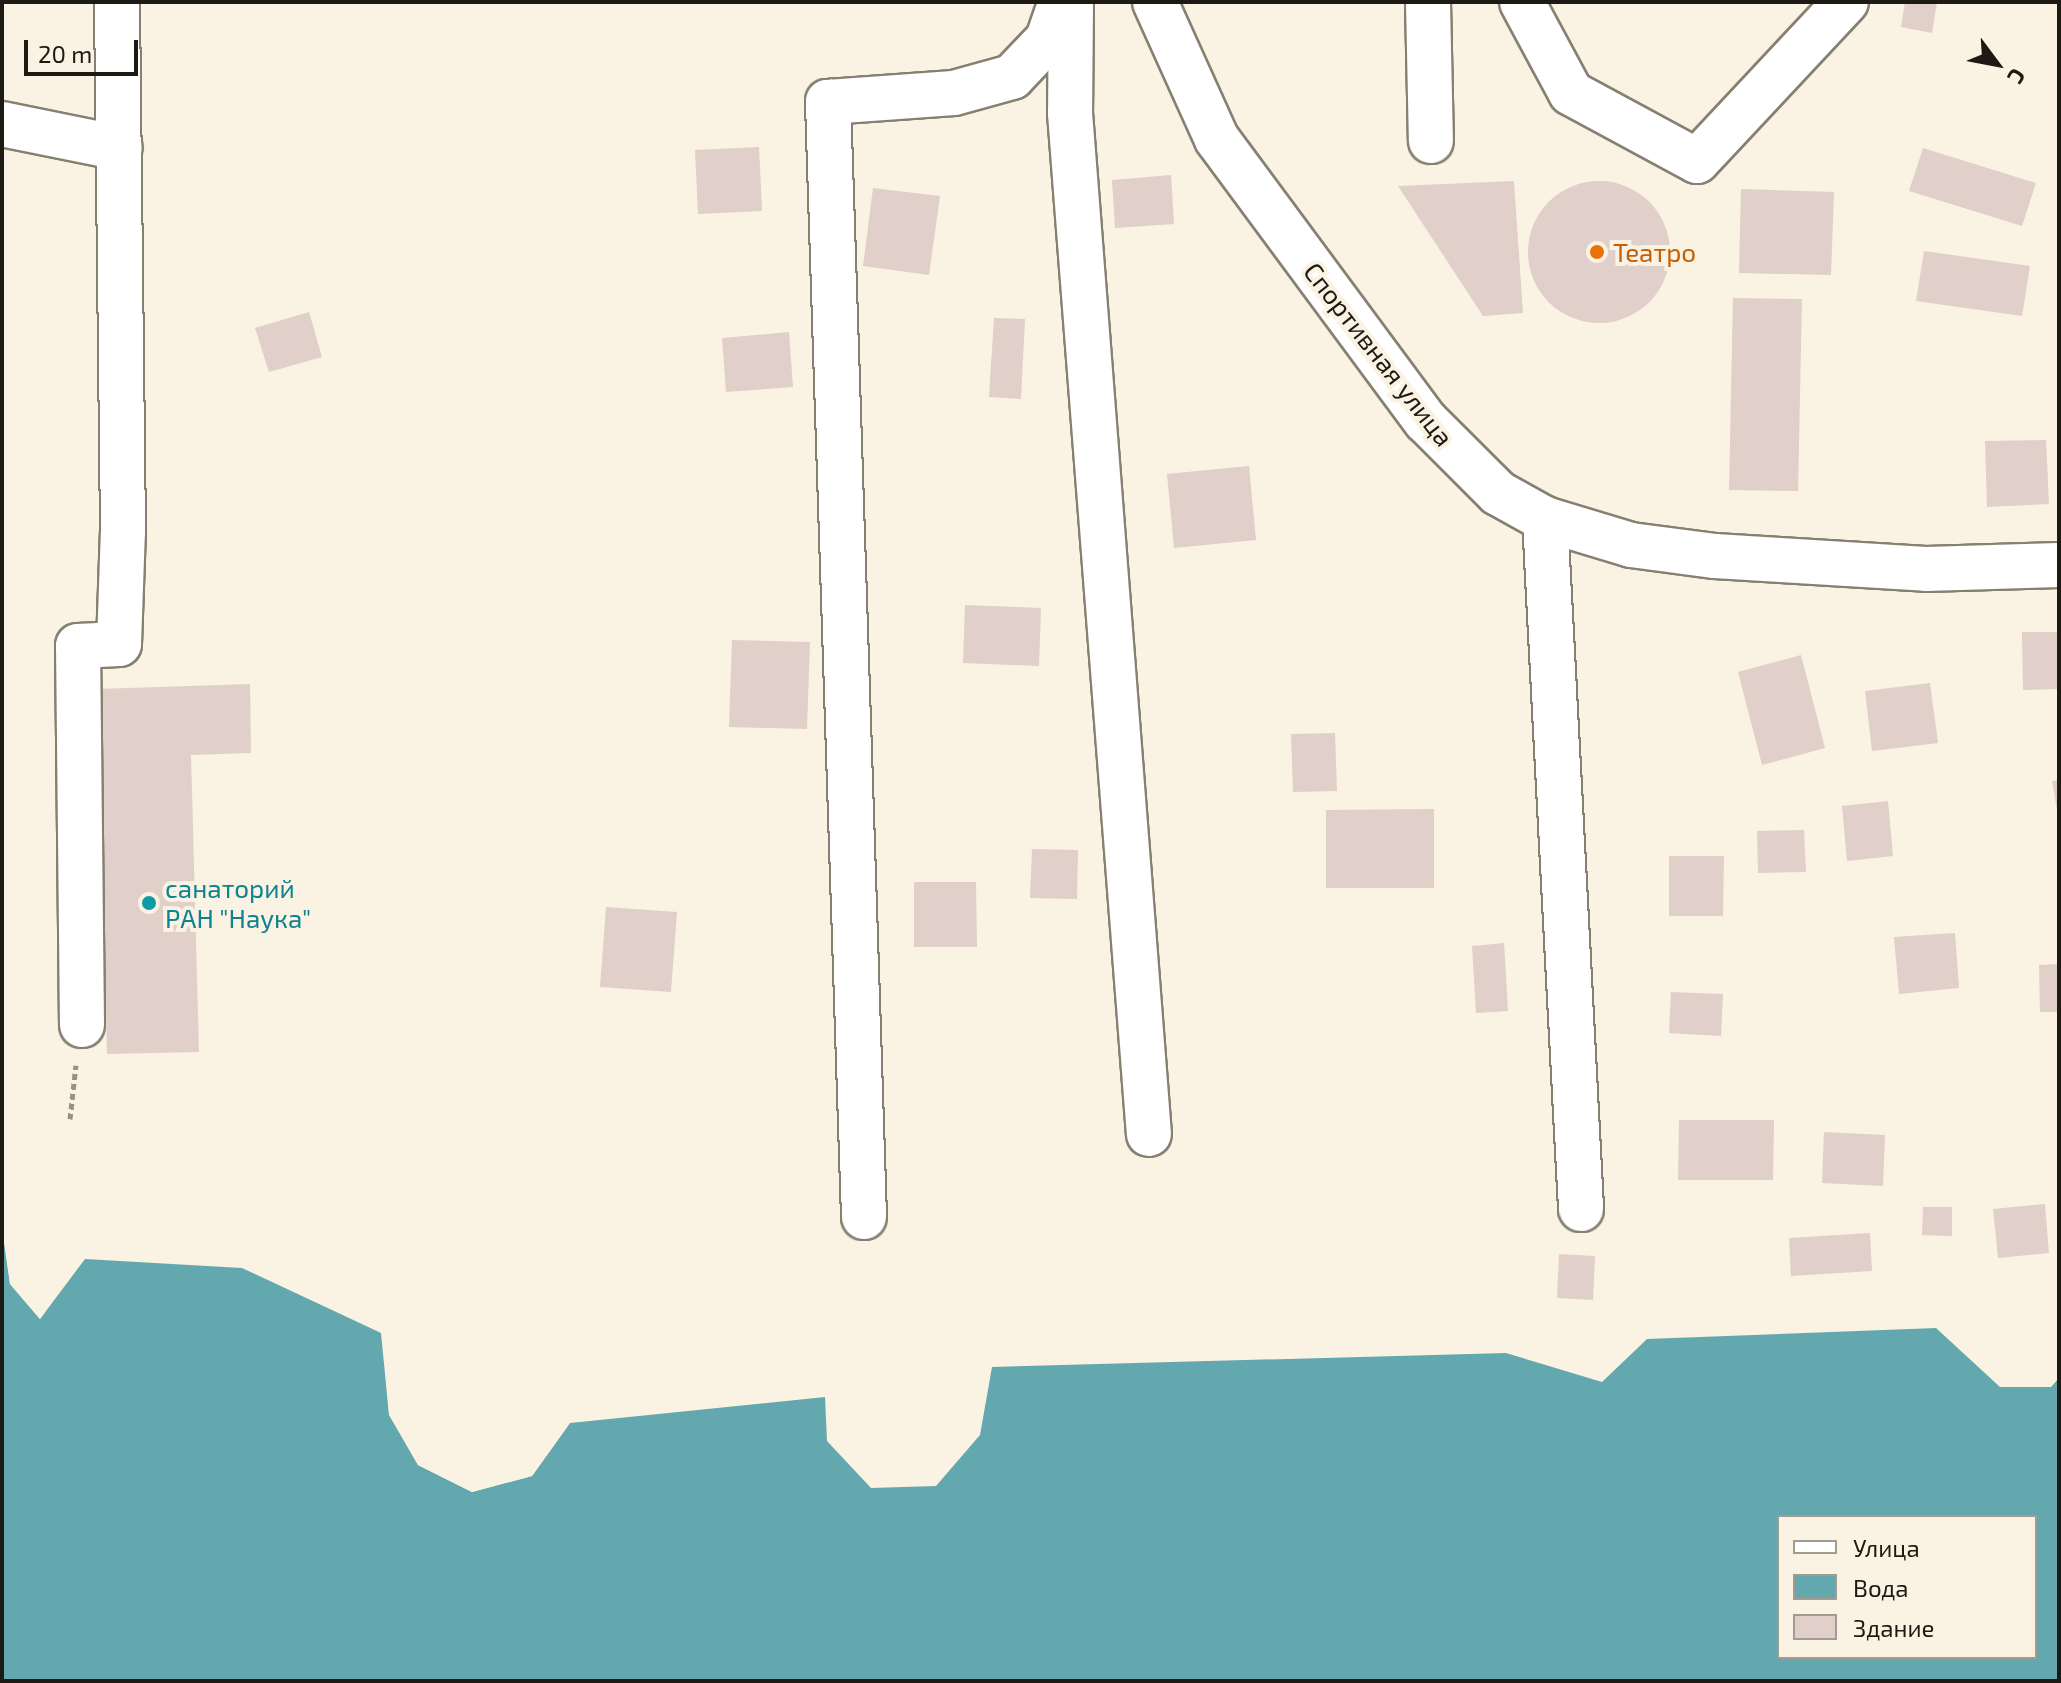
<!DOCTYPE html>
<meta charset="utf-8">
<style>
body{margin:0}
#map{position:relative;width:2061px;height:1683px;overflow:hidden;background:#faf2e2;font-family:"Exo 2",sans-serif}
div>[style]{position:absolute}
.water>*{inset:0;background:#64a8af}
.pier>*{inset:0;background:#faf2e2}
.building>*{inset:0;background:#e1cfc9}
.round{border-radius:50%}
.path>*{height:5px;margin-top:-2.5px;transform-origin:0;background:repeating-linear-gradient(90deg,#979186 0 6px,transparent 0 10px)}
.roads{filter:drop-shadow(2px 0 #878072) drop-shadow(-2px 0 #878072) drop-shadow(0 2px #878072) drop-shadow(0 -2px #878072)}
.minor>*{height:44px;margin:-22px;padding:0 22px;transform-origin:22px;border-radius:22px;background:#fff}
.dots>*{width:22px;height:22px;translate:-50% -50%;box-sizing:border-box;border:4px solid #faf2e2;border-radius:50%}
span{translate:-50% -50%;white-space:nowrap;text-align:center;line-height:1.15;-webkit-text-stroke:8px #faf2e2;paint-order:stroke}
.food-label{font-size:26px;color:#c56008}
.left{translate:0 -50%;text-align:left}
.street-label{font-size:26px;color:#1d1a14}
.culture-label{font-size:26px;color:#0d838f}
.frame{position:absolute;inset:0;border:4px solid #1d1a14;pointer-events:none}
.legend{position:absolute;left:1777px;top:1515px;width:260px;height:144px;box-sizing:border-box;background:#faf2e2;border:2px solid #a29c90;margin:0;padding:10px 14px;list-style:none;font-size:24px;color:#1d1a14}
.legend li{display:flex;align-items:center;gap:16px;height:40px}
.legend b{width:40px;border:2px solid #a29c90}
.north{position:absolute;left:1957px;top:24px;width:80px;height:80px;-webkit-text-stroke:6px #faf2e2;paint-order:stroke;rotate:122deg;font-size:22px;font-weight:700;line-height:32px;text-align:center;color:#1d1a14}
.north::after{content:'';display:block;margin:auto;width:28px;height:36px;background:#1d1a14;clip-path:polygon(50% 0,100% 100%,50% 72%,0 100%)}
.scale{position:absolute;left:24px;top:40px;width:114px;height:36px;box-sizing:border-box;border:4px solid #1d1a14;border-top:0;padding-left:10px;font-size:24px;line-height:28px;white-space:nowrap;color:#1d1a14;-webkit-text-stroke:6px #faf2e2;paint-order:stroke}
</style>
<div id="map">
<div class="water">
<div style="clip-path:polygon(evenodd,2px 1228px,10px 1284px,40px 1319px,85px 1259px,242px 1268px,381px 1333px,389px 1415px,418px 1465px,472px 1492px,532px 1476px,570px 1423px,825px 1397px,827px 1441px,871px 1488px,936px 1486px,980px 1435px,992px 1367px,1506px 1353px,1602px 1382px,1647px 1339px,1936px 1328px,2000px 1387px,2051px 1387px,2059px 1378px,2059px 1681px,2px 1681px,2px 1228px,1779px 1517px,2035px 1517px,2035px 1657px,1779px 1657px,1779px 1517px)"></div>
</div>
<div class="pier">
<div style="clip-path:polygon(2px 1224px,14px 1282px,40px 1313px,85px 1255px,40px 1319px,10px 1284px)"></div>
<div style="clip-path:polygon(382px 1329px,393px 1413px,421px 1462px,472px 1487px,529px 1472px,570px 1423px,532px 1476px,472px 1492px,418px 1465px,389px 1414px)"></div>
</div>
<div class="building">
<div style="clip-path:polygon(1905px 2px,1937px 2px,1932px 33px,1901px 27px)"></div>
<div style="clip-path:polygon(759px 147px,762px 211px,698px 214px,695px 150px)"></div>
<div style="clip-path:polygon(1923px 148px,2036px 183px,2022px 226px,1909px 191px)"></div>
<div style="clip-path:polygon(1171px 175px,1174px 224px,1115px 228px,1112px 180px)"></div>
<div class="round" style="left:1528px;top:181px;width:142px;height:142px"></div>
<div style="clip-path:polygon(1514px 181px,1523px 313px,1483px 316px,1398px 186px)"></div>
<div style="clip-path:polygon(873px 188px,940px 196px,929px 275px,863px 266px)"></div>
<div style="clip-path:polygon(1741px 189px,1834px 192px,1831px 275px,1739px 273px)"></div>
<div style="clip-path:polygon(1924px 251px,2030px 266px,2022px 316px,1916px 301px)"></div>
<div style="clip-path:polygon(1733px 298px,1802px 299px,1798px 491px,1729px 490px)"></div>
<div style="clip-path:polygon(309px 312px,322px 357px,269px 372px,255px 328px)"></div>
<div style="clip-path:polygon(994px 318px,1025px 319px,1021px 399px,989px 397px)"></div>
<div style="clip-path:polygon(789px 332px,793px 387px,726px 392px,722px 338px)"></div>
<div style="clip-path:polygon(2046px 440px,2049px 504px,1987px 507px,1985px 441px)"></div>
<div style="clip-path:polygon(1249px 466px,1256px 540px,1174px 548px,1167px 474px)"></div>
<div style="clip-path:polygon(965px 605px,1041px 608px,1039px 666px,963px 663px)"></div>
<div style="clip-path:polygon(2022px 632px,2059px 632px,2059px 689px,2023px 690px)"></div>
<div style="clip-path:polygon(732px 640px,810px 642px,807px 729px,729px 727px)"></div>
<div style="clip-path:polygon(1801px 655px,1825px 748px,1762px 765px,1738px 672px)"></div>
<div style="clip-path:polygon(1930px 683px,1938px 743px,1872px 751px,1865px 691px)"></div>
<div style="clip-path:polygon(250px 684px,251px 753px,191px 755px,199px 1052px,107px 1054px,98px 689px)"></div>
<div style="clip-path:polygon(1335px 733px,1337px 791px,1293px 792px,1291px 734px)"></div>
<div style="clip-path:polygon(2059px 780px,2059px 809px,2057px 810px,2052px 781px)"></div>
<div style="clip-path:polygon(1888px 801px,1893px 856px,1847px 861px,1842px 806px)"></div>
<div style="clip-path:polygon(1434px 809px,1434px 888px,1326px 888px,1326px 810px)"></div>
<div style="clip-path:polygon(1804px 830px,1806px 872px,1758px 873px,1757px 831px)"></div>
<div style="clip-path:polygon(1032px 849px,1078px 850px,1077px 899px,1030px 898px)"></div>
<div style="clip-path:polygon(1669px 856px,1724px 856px,1723px 916px,1669px 916px)"></div>
<div style="clip-path:polygon(914px 882px,976px 882px,977px 947px,914px 947px)"></div>
<div style="clip-path:polygon(606px 907px,677px 912px,671px 992px,600px 987px)"></div>
<div style="clip-path:polygon(1955px 933px,1959px 988px,1899px 994px,1894px 937px)"></div>
<div style="clip-path:polygon(1504px 943px,1508px 1011px,1476px 1013px,1472px 946px)"></div>
<div style="clip-path:polygon(2059px 964px,2059px 1012px,2040px 1012px,2039px 965px)"></div>
<div style="clip-path:polygon(1671px 992px,1723px 994px,1721px 1036px,1669px 1033px)"></div>
<div style="clip-path:polygon(1679px 1120px,1774px 1120px,1773px 1180px,1678px 1180px)"></div>
<div style="clip-path:polygon(1824px 1132px,1885px 1135px,1883px 1186px,1822px 1183px)"></div>
<div style="clip-path:polygon(2045px 1204px,2049px 1253px,1998px 1258px,1993px 1209px)"></div>
<div style="clip-path:polygon(1923px 1207px,1952px 1207px,1952px 1236px,1922px 1235px)"></div>
<div style="clip-path:polygon(1870px 1233px,1872px 1271px,1791px 1276px,1789px 1238px)"></div>
<div style="clip-path:polygon(1559px 1254px,1595px 1256px,1593px 1300px,1557px 1298px)"></div>
</div>
<div class="path">
<div style="left:70px;top:1119px;width:54px;rotate:-83.7deg"></div>
</div>
<div class="roads">
<div class="minor">
<div style="left:1071px;top:2px;width:111px;rotate:90.5deg"></div>
<div style="left:1070px;top:113px;width:1024px;rotate:85.58deg"></div>
<div style="left:1155px;top:2px;width:150px;rotate:65.7deg"></div>
<div style="left:1217px;top:139px;width:351px;rotate:53.5deg"></div>
<div style="left:1426px;top:421px;width:102px;rotate:45deg"></div>
<div style="left:1498px;top:493px;width:54px;rotate:29deg"></div>
<div style="left:1545px;top:519px;width:90px;rotate:16.8deg"></div>
<div style="left:1631px;top:545px;width:85px;rotate:7.5deg"></div>
<div style="left:1715px;top:556px;width:211px;rotate:3.5deg"></div>
<div style="left:1926px;top:569px;width:133px;rotate:-1.7deg"></div>
<div style="left:1428px;top:2px;width:139px;rotate:88.8deg"></div>
<div style="left:1522px;top:2px;width:103px;rotate:61.7deg"></div>
<div style="left:1571px;top:93px;width:143px;rotate:28.4deg"></div>
<div style="left:1697px;top:161px;width:218px;rotate:-46.9deg"></div>
<div style="left:2px;top:124px;width:120px;rotate:11.5deg"></div>
<div style="left:1545px;top:519px;width:691px;rotate:87.01deg"></div>
<div style="left:82px;top:1025px;width:379px;rotate:-90.6deg"></div>
<div style="left:78px;top:646px;width:41px;rotate:-2.8deg"></div>
<div style="left:119px;top:644px;width:112px;rotate:-88deg"></div>
<div style="left:123px;top:532px;width:530px;rotate:-90.65deg"></div>
<div style="left:864px;top:1217px;width:1116px;rotate:-91.85deg"></div>
<div style="left:828px;top:102px;width:126px;rotate:-4.1deg"></div>
<div style="left:954px;top:93px;width:60px;rotate:-15.4deg"></div>
<div style="left:1012px;top:77px;width:52px;rotate:-46.5deg"></div>
<div style="left:1048px;top:39px;width:39px;rotate:-71deg"></div>
</div>
</div>
<div class="dots">
<div style="left:1597px;top:252px;background:#e8710a"></div>
<div style="left:149px;top:903px;background:#0f9aa8"></div>
</div>
<div class="food-label">
<span class="left" style="left:1613px;top:252px">Театро</span>
</div>
<div class="street-label">
<span style="left:1379px;top:354px;rotate:52deg">Спортивная улица</span>
</div>
<div class="culture-label">
<span class="left" style="left:165px;top:903px">санаторий<br>РАН "Наука"</span>
</div>
<div class="frame"></div>
<ul class="legend">
<li><b style="height:10px;background:#fff"></b>Улица</li>
<li><b style="height:22px;background:#64a8af"></b>Вода</li>
<li><b style="height:22px;background:#e1cfc9"></b>Здание</li>
</ul>
<div class="north">С</div>
<div class="scale">20 m</div>
</div>
